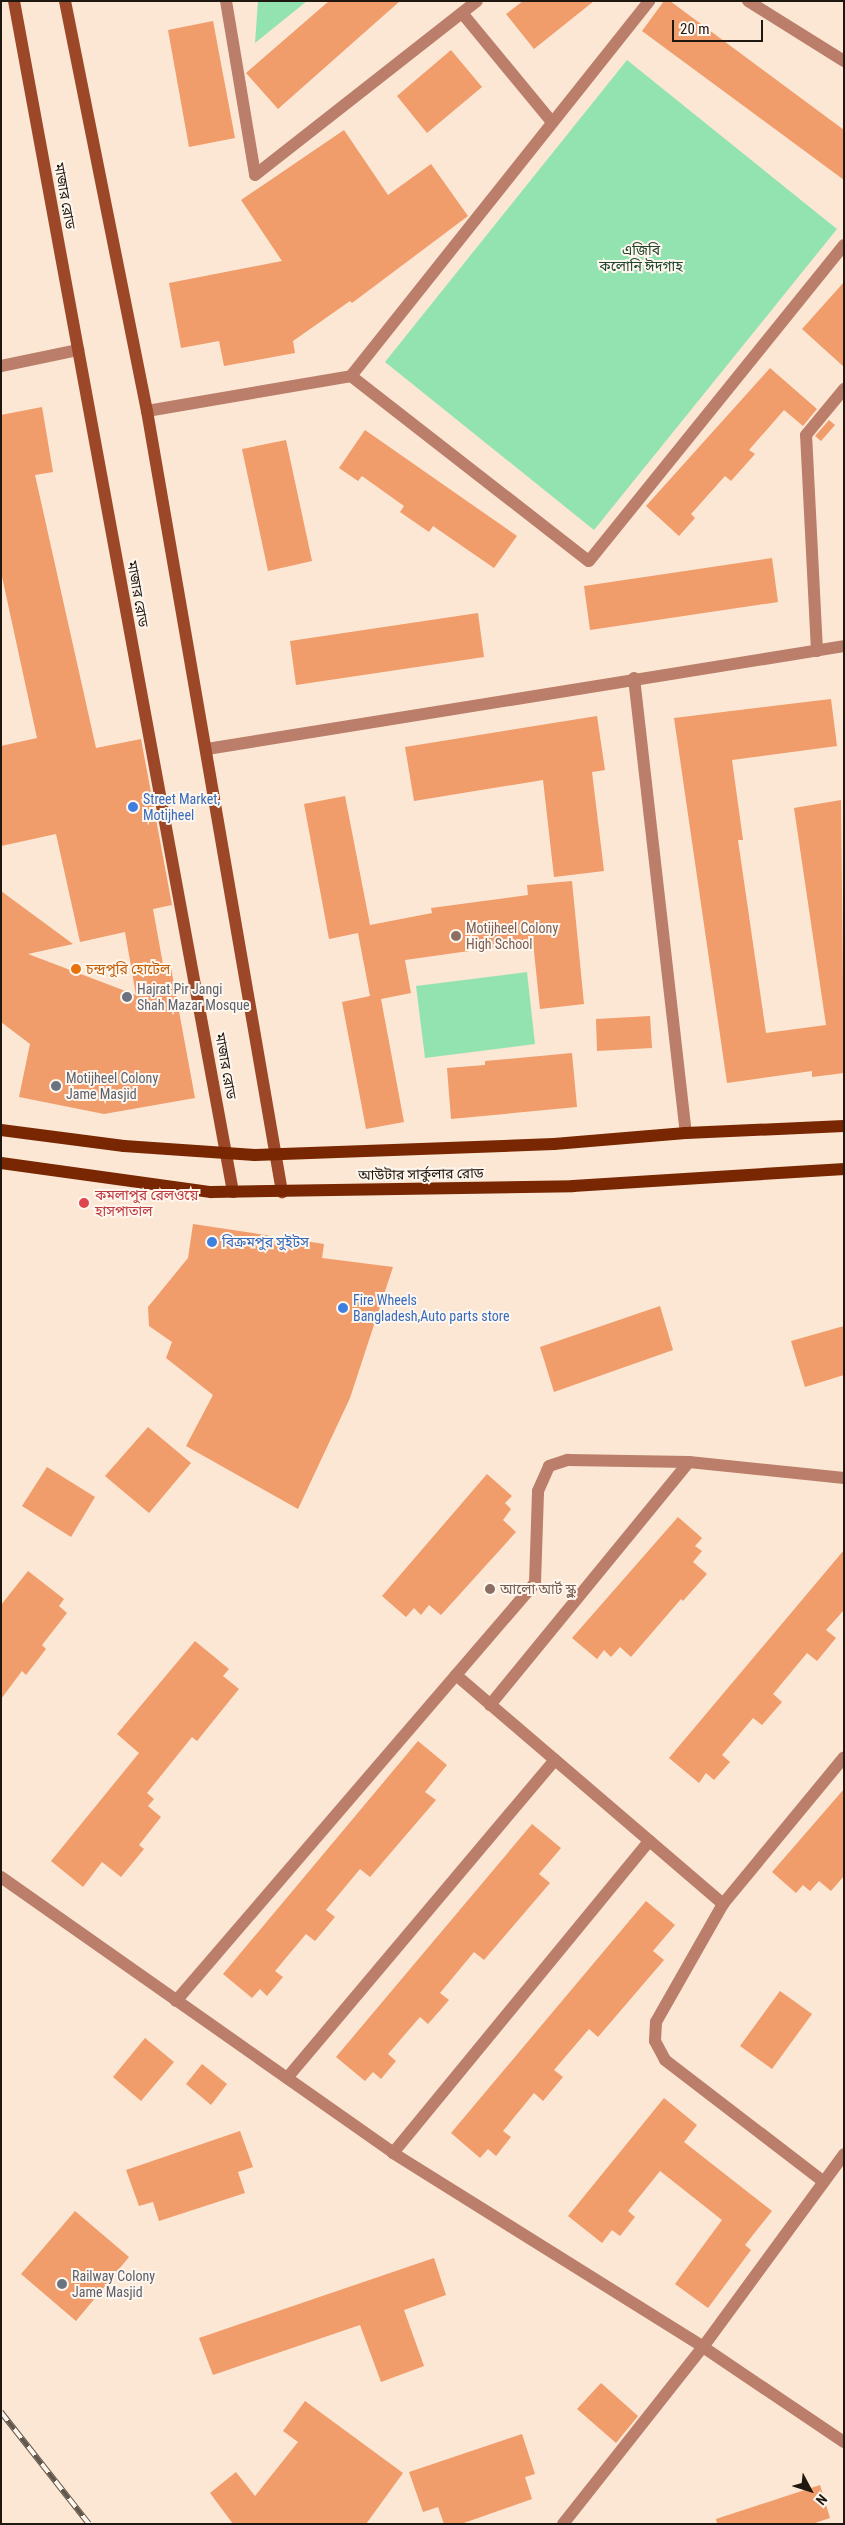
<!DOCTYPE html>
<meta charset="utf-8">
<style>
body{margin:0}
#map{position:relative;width:845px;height:2525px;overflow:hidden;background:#fbe7d3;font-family:"Roboto Condensed","Noto Sans Bengali",sans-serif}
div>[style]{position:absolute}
.green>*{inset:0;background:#93e3b0}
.building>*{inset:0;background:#f09c6b}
.street>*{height:12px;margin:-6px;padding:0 6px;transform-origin:6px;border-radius:6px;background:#ba7e6a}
.secondary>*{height:12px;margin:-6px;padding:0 6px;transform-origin:6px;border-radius:6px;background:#9c4728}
.primary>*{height:12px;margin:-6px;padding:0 6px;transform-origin:6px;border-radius:6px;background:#792702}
.rail>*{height:5.5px;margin-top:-2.75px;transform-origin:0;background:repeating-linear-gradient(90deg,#fff6ee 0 11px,#62574c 0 22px);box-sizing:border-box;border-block:1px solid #62574c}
.dots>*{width:14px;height:14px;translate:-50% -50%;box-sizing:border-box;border:2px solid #fff6ee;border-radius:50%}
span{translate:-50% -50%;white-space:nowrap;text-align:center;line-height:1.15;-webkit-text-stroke:4px #fff6ee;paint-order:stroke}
.street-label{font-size:14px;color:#1f1811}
.park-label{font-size:14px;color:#1e452e}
.shop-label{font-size:14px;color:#366cbe}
.left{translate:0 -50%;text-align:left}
.education-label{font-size:14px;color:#785e54}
.food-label{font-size:14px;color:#c56008}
.worship-label{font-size:14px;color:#5b616d}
.health-label{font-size:14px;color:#be3a42}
.frame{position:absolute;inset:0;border:2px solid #1f1811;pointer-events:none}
.north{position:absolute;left:785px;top:2465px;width:50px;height:50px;-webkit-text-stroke:4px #fff6ee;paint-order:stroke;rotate:130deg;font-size:14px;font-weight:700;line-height:20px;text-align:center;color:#1f1811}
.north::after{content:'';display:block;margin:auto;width:18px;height:22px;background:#1f1811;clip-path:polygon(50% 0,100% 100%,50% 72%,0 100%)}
.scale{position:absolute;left:672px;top:20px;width:91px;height:22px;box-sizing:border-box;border:2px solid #1f1811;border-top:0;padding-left:6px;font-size:15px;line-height:18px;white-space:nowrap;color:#1f1811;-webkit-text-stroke:4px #fff6ee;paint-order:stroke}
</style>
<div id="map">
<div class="green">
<div style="clip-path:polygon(258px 1px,307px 1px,255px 43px)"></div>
<div style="clip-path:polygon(627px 60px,837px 229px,594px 530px,385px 362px)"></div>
<div style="clip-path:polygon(527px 972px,535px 1044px,425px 1058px,416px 986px)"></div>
</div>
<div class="building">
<div style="clip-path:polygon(329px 1px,400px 1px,278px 109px,246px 73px)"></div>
<div style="clip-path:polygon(523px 1px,594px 1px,534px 49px,506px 14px)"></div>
<div style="clip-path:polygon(664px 1px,670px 1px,844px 130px,844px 180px,642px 31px)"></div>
<div style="clip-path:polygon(213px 21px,235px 138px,189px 147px,168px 30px)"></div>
<div style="clip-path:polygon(451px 50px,482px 87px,427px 133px,397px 96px)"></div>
<div style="clip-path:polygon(344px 130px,388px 195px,431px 164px,468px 216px,352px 303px,350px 301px,293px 341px,295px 353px,224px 366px,219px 341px,181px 348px,169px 283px,282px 261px,241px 200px)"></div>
<div style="clip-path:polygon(844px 282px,844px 367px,802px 329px)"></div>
<div style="clip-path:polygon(770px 368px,817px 409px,803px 426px,784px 410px,749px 450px,755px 454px,731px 481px,725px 476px,691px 514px,695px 518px,679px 536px,646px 506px)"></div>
<div style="clip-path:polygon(42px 407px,53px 472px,35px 475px,96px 748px,141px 739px,172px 905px,153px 909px,164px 970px,171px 968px,195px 1098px,104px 1114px,19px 1097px,30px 1044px,1px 1022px,1px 891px,73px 944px,28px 954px,136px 995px,125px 932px,80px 942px,56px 834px,1px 846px,1px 746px,37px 738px,1px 572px,1px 415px)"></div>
<div style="clip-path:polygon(829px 420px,835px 425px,821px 441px,815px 436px)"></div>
<div style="clip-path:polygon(365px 430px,517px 536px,494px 568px,433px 526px,429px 532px,400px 512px,404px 506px,362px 476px,358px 481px,339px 468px)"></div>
<div style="clip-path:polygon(286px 440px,312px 561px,268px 571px,242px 449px)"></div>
<div style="clip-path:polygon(772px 558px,778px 602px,590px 630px,584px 586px)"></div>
<div style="clip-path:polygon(478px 613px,484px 657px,296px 685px,290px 641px)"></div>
<div style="clip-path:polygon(831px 699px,837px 746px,732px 760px,743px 840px,738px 840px,766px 1033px,826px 1025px,794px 808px,841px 800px,844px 1073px,812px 1077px,812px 1071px,727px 1083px,674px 718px)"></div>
<div style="clip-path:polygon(597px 716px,605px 770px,592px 772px,604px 871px,554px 877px,543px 780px,414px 801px,405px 747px)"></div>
<div style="clip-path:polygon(345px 796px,370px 925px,432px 913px,431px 908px,528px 895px,527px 885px,572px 881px,584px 1004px,540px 1009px,533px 942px,405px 960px,411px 993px,381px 999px,404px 1122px,366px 1129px,342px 1002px,370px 996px,358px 933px,329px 939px,304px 804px)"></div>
<div style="clip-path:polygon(650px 1016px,652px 1048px,597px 1051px,596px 1019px)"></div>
<div style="clip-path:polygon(572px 1053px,577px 1107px,451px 1119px,447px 1068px,485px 1065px,485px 1061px)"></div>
<div style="clip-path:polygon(193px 1224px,324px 1244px,322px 1258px,393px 1267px,350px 1398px,298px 1509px,186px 1446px,213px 1395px,166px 1358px,172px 1342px,149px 1326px,148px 1307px,188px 1258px)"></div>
<div style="clip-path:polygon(660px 1306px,673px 1350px,554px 1392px,540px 1347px)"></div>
<div style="clip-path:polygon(844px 1326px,844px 1375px,805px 1387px,791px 1341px)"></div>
<div style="clip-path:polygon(148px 1427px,191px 1463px,149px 1513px,105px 1476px)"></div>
<div style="clip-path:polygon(47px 1467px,95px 1497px,71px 1537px,22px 1506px)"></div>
<div style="clip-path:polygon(487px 1474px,512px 1496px,505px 1503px,511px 1509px,503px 1520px,516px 1532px,441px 1615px,429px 1605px,421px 1615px,414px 1608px,406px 1617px,382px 1596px)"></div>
<div style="clip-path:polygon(678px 1517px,702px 1538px,695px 1546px,702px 1551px,693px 1562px,707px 1574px,683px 1601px,681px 1599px,631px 1657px,620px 1647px,611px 1657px,604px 1650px,597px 1659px,572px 1638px)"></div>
<div style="clip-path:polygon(844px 1550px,844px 1610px,826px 1630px,836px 1638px,817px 1661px,807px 1653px,773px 1694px,782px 1702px,762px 1725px,753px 1718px,722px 1755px,730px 1762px,714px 1780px,706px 1773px,699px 1783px,669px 1758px)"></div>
<div style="clip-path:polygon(28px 1571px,64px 1599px,59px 1606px,67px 1613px,42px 1645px,46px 1649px,26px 1675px,22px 1671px,1px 1699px,1px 1605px)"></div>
<div style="clip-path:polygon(195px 1641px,229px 1669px,223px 1676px,239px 1689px,197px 1741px,192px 1737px,147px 1793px,154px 1799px,148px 1806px,161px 1817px,139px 1845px,144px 1849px,121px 1877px,102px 1862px,83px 1887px,51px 1861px,139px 1753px,117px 1734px)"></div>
<div style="clip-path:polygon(418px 1741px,447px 1765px,425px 1792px,436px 1800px,370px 1877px,360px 1869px,326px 1910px,335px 1917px,315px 1941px,306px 1934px,275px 1971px,283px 1977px,267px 1996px,260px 1989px,252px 1998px,223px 1974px)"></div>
<div style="clip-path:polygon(844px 1789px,844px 1876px,831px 1891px,819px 1881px,810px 1891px,803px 1885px,796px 1893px,772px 1872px)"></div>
<div style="clip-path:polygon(532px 1824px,561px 1848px,539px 1874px,550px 1883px,484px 1960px,474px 1952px,440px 1993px,449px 2000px,428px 2024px,420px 2017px,388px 2054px,396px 2061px,381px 2079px,373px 2072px,365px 2081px,336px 2057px)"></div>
<div style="clip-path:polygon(646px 1901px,675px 1925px,653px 1951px,664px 1960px,598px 2037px,589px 2029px,554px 2070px,563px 2077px,543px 2101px,534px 2093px,503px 2131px,511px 2137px,496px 2156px,488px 2149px,480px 2158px,451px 2133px)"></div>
<div style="clip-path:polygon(780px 1991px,812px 2014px,772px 2069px,740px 2046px)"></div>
<div style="clip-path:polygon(145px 2038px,174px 2062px,141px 2101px,113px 2077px)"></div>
<div style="clip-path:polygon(202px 2064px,227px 2084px,211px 2105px,186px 2084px)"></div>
<div style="clip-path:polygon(664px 2098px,697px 2125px,684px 2142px,772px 2211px,745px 2245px,751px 2250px,708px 2308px,675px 2284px,722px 2220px,660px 2171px,628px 2211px,635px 2217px,620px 2236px,612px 2230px,602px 2243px,568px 2216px)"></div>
<div style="clip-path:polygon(240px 2131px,253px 2167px,238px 2172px,245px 2193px,159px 2221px,153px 2202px,139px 2206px,126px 2170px)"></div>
<div style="clip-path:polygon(75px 2211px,129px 2257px,76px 2321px,21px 2274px)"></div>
<div style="clip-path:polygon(434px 2258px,446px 2295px,404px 2310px,424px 2366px,381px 2382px,360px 2325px,213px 2375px,199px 2338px)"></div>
<div style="clip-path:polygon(601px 2383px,638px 2416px,616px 2443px,577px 2409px)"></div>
<div style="clip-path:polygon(305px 2401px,403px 2473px,366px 2524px,233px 2524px,210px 2493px,236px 2472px,255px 2496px,298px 2442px,283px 2431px)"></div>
<div style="clip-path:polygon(522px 2434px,535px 2474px,525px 2477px,532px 2499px,461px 2524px,444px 2524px,438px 2507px,423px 2512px,409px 2472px)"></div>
<div style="clip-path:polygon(820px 2485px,830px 2518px,812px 2524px,717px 2524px,716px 2519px)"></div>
</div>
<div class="street">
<div style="left:226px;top:1px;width:176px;rotate:80.5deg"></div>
<div style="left:255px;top:175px;width:282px;rotate:-38.1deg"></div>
<div style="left:748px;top:1px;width:113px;rotate:32deg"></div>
<div style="left:462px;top:13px;width:141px;rotate:50.5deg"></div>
<div style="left:1px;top:366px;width:79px;rotate:-11.7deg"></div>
<div style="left:351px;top:376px;width:301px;rotate:37.9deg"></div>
<div style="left:589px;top:561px;width:406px;rotate:-51.1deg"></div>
<div style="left:147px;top:411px;width:207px;rotate:-9.7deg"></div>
<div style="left:351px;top:376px;width:479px;rotate:-51.5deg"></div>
<div style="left:817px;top:651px;width:216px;rotate:-92.9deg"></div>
<div style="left:806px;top:435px;width:60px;rotate:-50.4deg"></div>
<div style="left:634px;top:678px;width:458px;rotate:83.5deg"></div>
<div style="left:207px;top:749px;width:645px;rotate:-9.18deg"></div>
<div style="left:456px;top:1675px;width:352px;rotate:40.6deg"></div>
<div style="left:723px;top:1904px;width:190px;rotate:-50.5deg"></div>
<div style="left:490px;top:1705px;width:314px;rotate:-50.7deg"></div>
<div style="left:1px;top:1877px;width:479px;rotate:35.1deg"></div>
<div style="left:393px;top:2153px;width:366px;rotate:32deg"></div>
<div style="left:703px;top:2347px;width:170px;rotate:34deg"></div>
<div style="left:723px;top:1904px;width:136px;rotate:119.6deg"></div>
<div style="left:656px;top:2022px;width:19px;rotate:93deg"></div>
<div style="left:655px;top:2041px;width:21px;rotate:62deg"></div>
<div style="left:665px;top:2060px;width:200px;rotate:37.5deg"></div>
<div style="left:176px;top:2001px;width:551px;rotate:-49.34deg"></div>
<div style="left:535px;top:1583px;width:92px;rotate:-88.1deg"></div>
<div style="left:538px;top:1491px;width:27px;rotate:-66deg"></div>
<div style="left:549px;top:1466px;width:20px;rotate:-18deg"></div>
<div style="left:568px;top:1460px;width:121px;rotate:0.9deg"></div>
<div style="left:689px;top:1462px;width:156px;rotate:5.9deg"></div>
<div style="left:287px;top:2078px;width:416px;rotate:-49.9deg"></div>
<div style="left:393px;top:2153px;width:404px;rotate:-50.6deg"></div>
<div style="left:563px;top:2524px;width:226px;rotate:-51.7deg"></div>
<div style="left:703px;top:2347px;width:239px;rotate:-53.8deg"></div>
</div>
<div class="secondary">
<div style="left:14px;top:1px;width:1211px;rotate:79.58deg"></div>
<div style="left:65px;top:1px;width:418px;rotate:78.7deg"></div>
<div style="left:147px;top:411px;width:793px;rotate:80.19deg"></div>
</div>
<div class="primary">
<div style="left:1px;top:1130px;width:124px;rotate:7.4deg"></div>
<div style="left:124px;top:1146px;width:131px;rotate:3.9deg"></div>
<div style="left:255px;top:1155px;width:299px;rotate:-2.1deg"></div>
<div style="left:554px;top:1144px;width:132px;rotate:-4.8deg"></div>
<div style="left:686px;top:1133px;width:158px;rotate:-2.5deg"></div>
<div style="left:1px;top:1163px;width:212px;rotate:7.9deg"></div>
<div style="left:211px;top:1192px;width:362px;rotate:-0.9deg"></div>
<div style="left:573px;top:1186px;width:272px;rotate:-3.6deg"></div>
</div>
<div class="rail">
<div style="left:1px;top:2412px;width:142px;rotate:51.8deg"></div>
</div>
<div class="dots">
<div style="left:133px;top:807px;background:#3f7fe0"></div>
<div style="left:456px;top:936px;background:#8d6e63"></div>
<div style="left:76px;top:969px;background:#e8710a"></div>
<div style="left:127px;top:997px;background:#6b7280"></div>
<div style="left:56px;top:1086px;background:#6b7280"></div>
<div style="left:84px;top:1203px;background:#e0444e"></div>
<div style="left:212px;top:1242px;background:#3f7fe0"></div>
<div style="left:343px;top:1308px;background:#3f7fe0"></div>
<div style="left:490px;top:1589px;background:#8d6e63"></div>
<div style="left:62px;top:2284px;background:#6b7280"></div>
</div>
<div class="street-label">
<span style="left:65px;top:196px;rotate:80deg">মাজার রোড</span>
<span style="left:138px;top:594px;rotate:80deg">মাজার রোড</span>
<span style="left:226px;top:1066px;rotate:80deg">মাজার রোড</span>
<span style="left:421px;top:1174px;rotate:-1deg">আউটার সার্কুলার রোড</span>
</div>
<div class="park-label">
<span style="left:641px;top:258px">এজিবি<br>কলোনি ঈদগাহ</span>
</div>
<div class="shop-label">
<span class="left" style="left:143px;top:807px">Street Market,<br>Motijheel</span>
<span class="left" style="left:222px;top:1242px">বিক্রমপুর সুইটস</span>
<span class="left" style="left:353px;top:1308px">Fire Wheels<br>Bangladesh,Auto parts store</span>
</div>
<div class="education-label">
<span class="left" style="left:466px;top:936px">Motijheel Colony<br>High School</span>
<span class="left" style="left:500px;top:1589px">আলো আর্ট স্কুল</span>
</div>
<div class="food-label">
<span class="left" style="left:86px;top:969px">চন্দ্রপুরি হোটেল</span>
</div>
<div class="worship-label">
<span class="left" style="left:137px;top:997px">Hajrat Pir Jangi<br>Shah Mazar Mosque</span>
<span class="left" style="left:66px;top:1086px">Motijheel Colony<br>Jame Masjid</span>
<span class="left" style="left:72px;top:2284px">Railway Colony<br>Jame Masjid</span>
</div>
<div class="health-label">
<span class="left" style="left:95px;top:1203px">কমলাপুর রেলওয়ে<br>হাসপাতাল</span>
</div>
<div class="frame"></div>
<div class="north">N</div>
<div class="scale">20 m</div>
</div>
